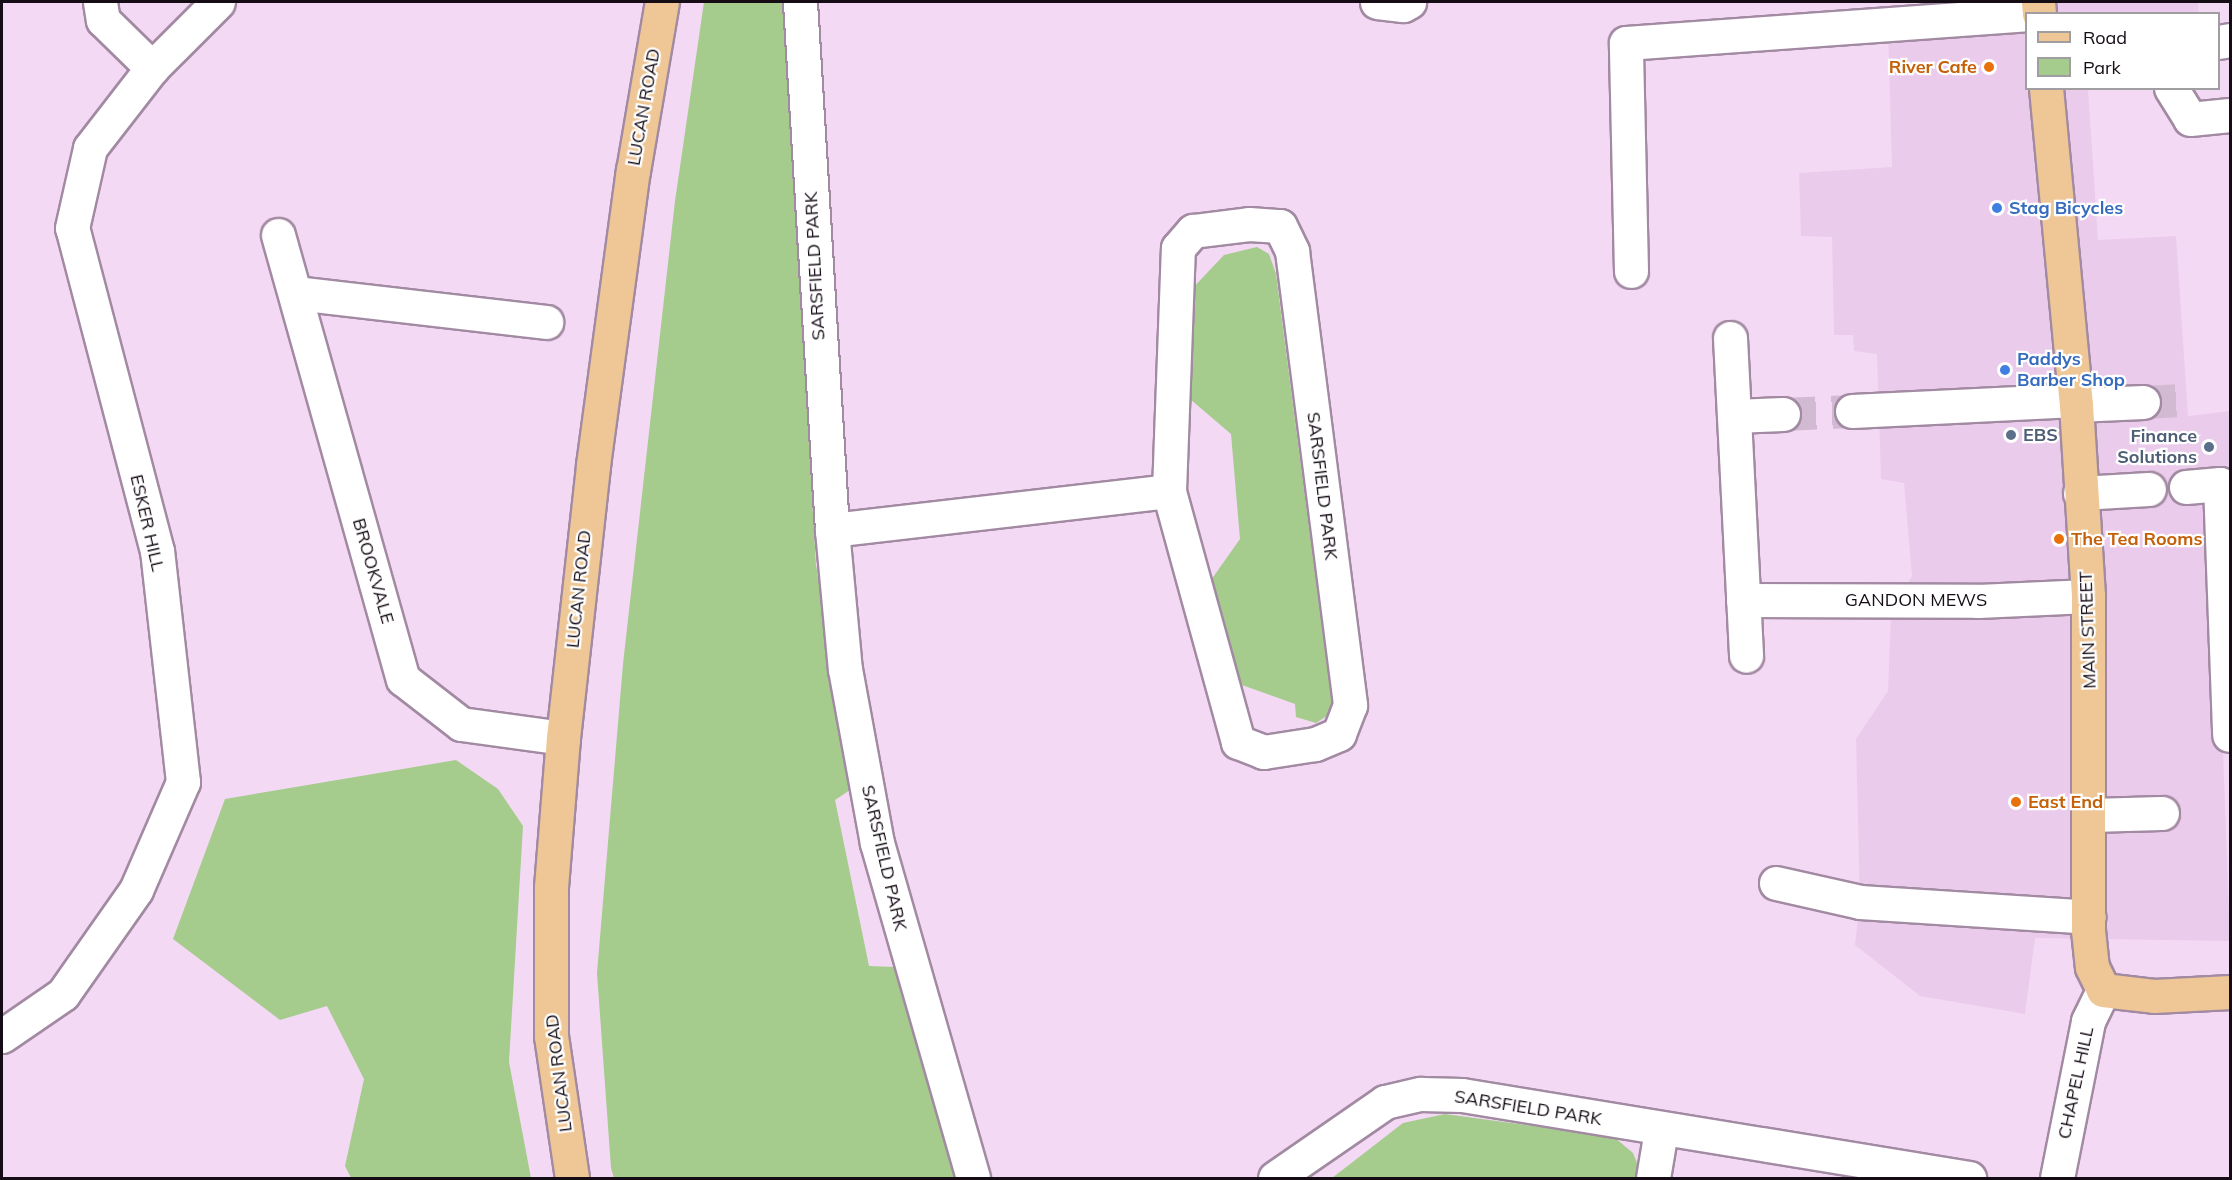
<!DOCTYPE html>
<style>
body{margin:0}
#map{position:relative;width:2232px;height:1180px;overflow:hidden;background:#f4d9f4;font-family:Mulish,sans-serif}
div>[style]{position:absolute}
.built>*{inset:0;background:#ebcbeb}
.green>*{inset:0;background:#a5cb8d}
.minor-tunnel>*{height:33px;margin-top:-16.5px;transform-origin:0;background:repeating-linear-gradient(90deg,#d3bad3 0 33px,transparent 0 49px)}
.roads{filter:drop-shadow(2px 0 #a28aa2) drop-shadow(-2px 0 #a28aa2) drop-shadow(0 2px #a28aa2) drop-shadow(0 -2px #a28aa2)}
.minor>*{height:33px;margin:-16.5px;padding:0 16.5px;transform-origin:16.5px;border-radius:16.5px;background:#fff}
.major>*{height:33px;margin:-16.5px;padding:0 16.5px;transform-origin:16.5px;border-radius:16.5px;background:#efc796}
.dots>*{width:16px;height:16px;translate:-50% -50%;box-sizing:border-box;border:3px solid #fff;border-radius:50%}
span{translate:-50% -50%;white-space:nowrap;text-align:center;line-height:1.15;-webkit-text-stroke:4.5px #fff;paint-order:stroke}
.food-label{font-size:18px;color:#c56008;font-weight:700}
.right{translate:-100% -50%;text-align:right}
.left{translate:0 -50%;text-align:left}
.street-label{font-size:18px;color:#150c15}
.shop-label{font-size:18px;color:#366cbe;font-weight:700}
.service-label{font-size:18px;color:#4e5e75;font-weight:700}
.frame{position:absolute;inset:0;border:3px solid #150c15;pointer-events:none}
.legend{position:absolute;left:2025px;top:12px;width:195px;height:78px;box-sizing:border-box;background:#fff;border:2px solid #a19ea1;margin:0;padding:8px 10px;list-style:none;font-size:18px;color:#150c15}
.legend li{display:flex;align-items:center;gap:12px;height:30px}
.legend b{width:30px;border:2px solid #a19ea1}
</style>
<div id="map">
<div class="built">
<div style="clip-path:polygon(2040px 2px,2198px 2px,2199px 13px,2026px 14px,2026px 88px,2088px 89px,2098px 240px,2176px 236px,2188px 416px,2230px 411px,2230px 750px,2223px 751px,2230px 941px,2035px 938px,2025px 1014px,1920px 996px,1855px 945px,1860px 902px,1856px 739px,1888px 691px,1891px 614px,1912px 576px,1904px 483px,1881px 479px,1877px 354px,1854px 351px,1853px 335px,1834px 335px,1832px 237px,1801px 236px,1799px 173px,1892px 167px,1888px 26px)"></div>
</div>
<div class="green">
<div style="clip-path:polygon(704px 2px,783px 2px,816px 565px,853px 788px,835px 800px,869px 966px,895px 967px,959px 1178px,614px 1178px,611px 1168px,597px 973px,623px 664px,675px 201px)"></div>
<div style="clip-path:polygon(1257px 247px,1269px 254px,1276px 274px,1333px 712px,1316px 723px,1296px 717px,1295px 704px,1242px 685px,1211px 580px,1240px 539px,1231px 434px,1190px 399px,1189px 292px,1224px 255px)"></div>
<div style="clip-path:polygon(456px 760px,498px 789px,523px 826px,509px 1062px,531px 1178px,351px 1178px,345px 1166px,364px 1079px,327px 1006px,280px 1020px,173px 939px,225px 799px)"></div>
<div style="clip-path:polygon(1445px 1114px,1614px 1137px,1633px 1153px,1643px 1178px,1332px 1178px,1403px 1123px)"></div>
</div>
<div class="minor-tunnel">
<div style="left:2143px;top:402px;width:34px;rotate:-3deg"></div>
<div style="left:1783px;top:414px;width:69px;rotate:-2.5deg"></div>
</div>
<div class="roads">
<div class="minor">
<div style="left:100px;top:2px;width:18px;rotate:81deg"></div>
<div style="left:103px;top:20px;width:69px;rotate:44.4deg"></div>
<div style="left:800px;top:2px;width:529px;rotate:86.53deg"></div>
<div style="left:832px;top:530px;width:140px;rotate:84.7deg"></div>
<div style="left:845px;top:669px;width:177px;rotate:79.6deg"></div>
<div style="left:877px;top:843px;width:348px;rotate:74deg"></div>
<div style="left:1377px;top:2px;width:26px;rotate:7deg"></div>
<div style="left:1403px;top:5px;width:7px;rotate:-27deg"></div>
<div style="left:2218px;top:42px;width:12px;rotate:-9deg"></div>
<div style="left:2171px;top:88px;width:36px;rotate:58deg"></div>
<div style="left:2190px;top:119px;width:40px;rotate:-5.7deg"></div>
<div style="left:278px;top:235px;width:461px;rotate:74.3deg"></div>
<div style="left:403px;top:679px;width:73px;rotate:37.8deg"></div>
<div style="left:461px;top:724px;width:103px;rotate:7.8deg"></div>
<div style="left:1631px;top:271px;width:228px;rotate:-91.3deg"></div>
<div style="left:1626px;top:43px;width:401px;rotate:-4.1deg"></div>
<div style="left:296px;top:293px;width:252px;rotate:6.6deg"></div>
<div style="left:1730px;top:338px;width:318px;rotate:87.1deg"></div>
<div style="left:2076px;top:405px;width:67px;rotate:-2.6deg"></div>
<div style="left:1852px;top:411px;width:223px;rotate:-2.8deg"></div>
<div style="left:1734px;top:416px;width:49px;rotate:-2.3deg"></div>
<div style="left:2186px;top:487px;width:34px;rotate:-5deg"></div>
<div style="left:2220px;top:484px;width:251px;rotate:87.9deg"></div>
<div style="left:2080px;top:493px;width:69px;rotate:-3.3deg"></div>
<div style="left:832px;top:530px;width:339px;rotate:-6.6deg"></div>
<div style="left:1169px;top:491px;width:243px;rotate:-87.9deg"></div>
<div style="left:1178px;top:248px;width:23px;rotate:-49deg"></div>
<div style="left:1193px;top:231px;width:56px;rotate:-7.1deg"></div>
<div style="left:1249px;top:224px;width:31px;rotate:4deg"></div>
<div style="left:1280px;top:226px;width:28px;rotate:64deg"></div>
<div style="left:1292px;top:251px;width:458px;rotate:82.7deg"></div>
<div style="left:1350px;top:705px;width:31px;rotate:111deg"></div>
<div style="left:1339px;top:734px;width:26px;rotate:157deg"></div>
<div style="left:1315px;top:744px;width:52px;rotate:171.1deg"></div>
<div style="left:1264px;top:752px;width:28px;rotate:-159deg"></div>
<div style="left:1238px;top:742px;width:260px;rotate:-105.4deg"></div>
<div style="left:1743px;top:600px;width:235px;rotate:0.2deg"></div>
<div style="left:1978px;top:601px;width:110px;rotate:-2.6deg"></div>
<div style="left:2090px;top:815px;width:72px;rotate:-1.6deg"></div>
<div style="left:1776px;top:883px;width:86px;rotate:12.7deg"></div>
<div style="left:1860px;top:902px;width:229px;rotate:3.7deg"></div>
<div style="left:2px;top:1036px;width:74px;rotate:-34.5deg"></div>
<div style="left:63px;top:994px;width:127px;rotate:-54.9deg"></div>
<div style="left:136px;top:890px;width:118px;rotate:-66.5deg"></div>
<div style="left:183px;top:782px;width:232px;rotate:-96.4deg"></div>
<div style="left:157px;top:551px;width:334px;rotate:-104.7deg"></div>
<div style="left:72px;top:228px;width:82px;rotate:-77.3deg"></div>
<div style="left:90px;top:148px;width:101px;rotate:-52.2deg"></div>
<div style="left:152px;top:68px;width:93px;rotate:-45deg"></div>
<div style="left:1275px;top:1178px;width:134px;rotate:-34.6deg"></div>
<div style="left:1385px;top:1102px;width:37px;rotate:-13deg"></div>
<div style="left:1421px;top:1094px;width:41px;rotate:1.4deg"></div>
<div style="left:1462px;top:1095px;width:514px;rotate:9.3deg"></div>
<div style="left:1653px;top:1178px;width:49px;rotate:-80.5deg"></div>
<div style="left:2057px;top:1178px;width:160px;rotate:-78.8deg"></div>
<div style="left:2088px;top:1021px;width:34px;rotate:-64deg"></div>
</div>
<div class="major">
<div style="left:2038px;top:2px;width:12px;rotate:85deg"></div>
<div style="left:2046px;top:88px;width:318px;rotate:84.6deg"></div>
<div style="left:2076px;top:405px;width:191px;rotate:86.4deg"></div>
<div style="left:2088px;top:596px;width:334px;rotate:90deg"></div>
<div style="left:2088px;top:930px;width:37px;rotate:84deg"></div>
<div style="left:2092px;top:967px;width:25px;rotate:64deg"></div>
<div style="left:2103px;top:990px;width:51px;rotate:6.7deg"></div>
<div style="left:2154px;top:996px;width:76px;rotate:-3deg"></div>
<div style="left:572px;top:1178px;width:144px;rotate:-98.4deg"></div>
<div style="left:551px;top:1036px;width:149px;rotate:-90deg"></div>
<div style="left:551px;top:887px;width:149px;rotate:-85.4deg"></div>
<div style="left:563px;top:738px;width:275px;rotate:-83.7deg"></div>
<div style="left:593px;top:465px;width:297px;rotate:-82.3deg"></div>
<div style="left:633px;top:171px;width:171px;rotate:-80.3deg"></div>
</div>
</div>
<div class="dots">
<div style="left:1989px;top:67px;background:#e8710a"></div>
<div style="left:1997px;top:208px;background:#3f7fe0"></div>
<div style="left:2005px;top:370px;background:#3f7fe0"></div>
<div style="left:2011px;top:435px;background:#5c6f8a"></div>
<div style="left:2209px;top:447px;background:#5c6f8a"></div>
<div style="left:2059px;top:539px;background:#e8710a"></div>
<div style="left:2016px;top:802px;background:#e8710a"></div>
</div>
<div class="food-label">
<span class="right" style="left:1977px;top:67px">River Cafe</span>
<span class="left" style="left:2071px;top:539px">The Tea Rooms</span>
<span class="left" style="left:2028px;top:802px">East End</span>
</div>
<div class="street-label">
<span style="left:644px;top:107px;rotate:-80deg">LUCAN ROAD</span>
<span style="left:815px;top:266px;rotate:-93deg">SARSFIELD PARK</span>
<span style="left:1322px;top:486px;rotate:83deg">SARSFIELD PARK</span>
<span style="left:147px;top:523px;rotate:77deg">ESKER HILL</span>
<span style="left:373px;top:571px;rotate:74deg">BROOKVALE</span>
<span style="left:579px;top:589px;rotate:-84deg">LUCAN ROAD</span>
<span style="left:1916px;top:600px">GANDON MEWS</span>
<span style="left:2088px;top:630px;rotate:-92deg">MAIN STREET</span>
<span style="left:884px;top:858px;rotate:77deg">SARSFIELD PARK</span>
<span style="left:559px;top:1073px;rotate:-97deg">LUCAN ROAD</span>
<span style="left:2076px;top:1083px;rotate:-78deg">CHAPEL HILL</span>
<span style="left:1528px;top:1108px;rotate:9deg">SARSFIELD PARK</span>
</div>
<div class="shop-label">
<span class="left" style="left:2009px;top:208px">Stag Bicycles</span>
<span class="left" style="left:2017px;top:370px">Paddys<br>Barber Shop</span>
</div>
<div class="service-label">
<span class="left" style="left:2023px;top:435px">EBS</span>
<span class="right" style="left:2197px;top:447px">Finance<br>Solutions</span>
</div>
<div class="frame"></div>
<ul class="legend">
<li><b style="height:8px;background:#efc796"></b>Road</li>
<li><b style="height:16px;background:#a5cb8d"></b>Park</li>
</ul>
</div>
